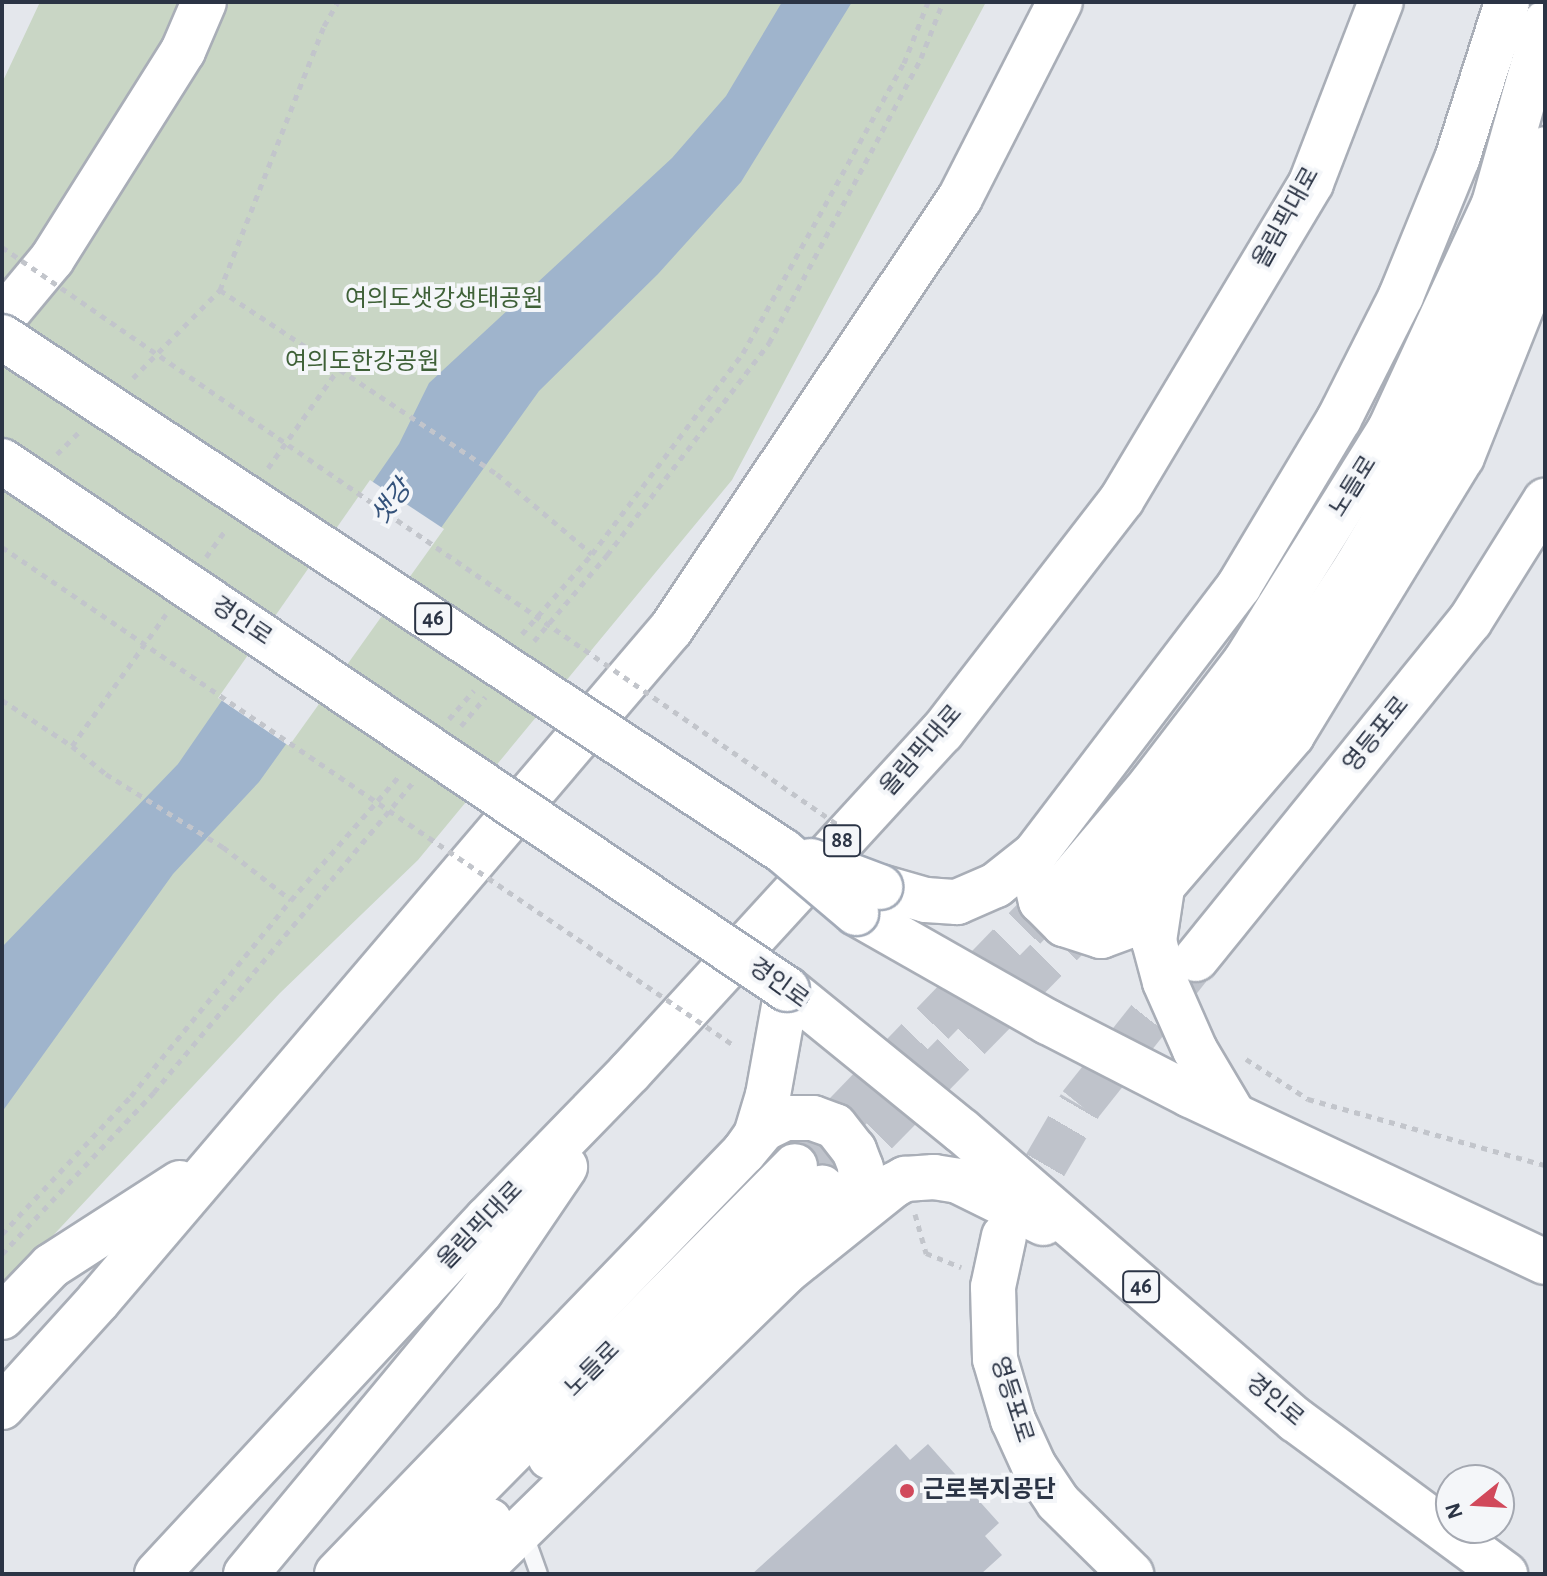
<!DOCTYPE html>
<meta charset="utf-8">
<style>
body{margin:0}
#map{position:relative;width:1547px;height:1576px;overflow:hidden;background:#e4e7ec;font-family:"Alegreya Sans","Noto Sans KR",sans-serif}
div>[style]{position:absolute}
.green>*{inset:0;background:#c9d6c5}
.water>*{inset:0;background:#9fb4cc}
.pier>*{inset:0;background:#e4e7ec}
.building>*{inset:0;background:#bbc0ca}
.secondary-tunnel>*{height:44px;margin-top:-22px;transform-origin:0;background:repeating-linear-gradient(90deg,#bfc3cb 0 44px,transparent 0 66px)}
.primary-tunnel>*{height:44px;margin-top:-22px;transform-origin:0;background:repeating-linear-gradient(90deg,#bfc3cb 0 44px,transparent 0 66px)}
.path>*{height:5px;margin-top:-2.5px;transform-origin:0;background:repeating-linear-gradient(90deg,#c2c5cb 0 6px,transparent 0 12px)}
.roads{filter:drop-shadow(2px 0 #a9aeb7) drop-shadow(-2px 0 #a9aeb7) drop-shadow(0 2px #a9aeb7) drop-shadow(0 -2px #a9aeb7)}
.lane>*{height:16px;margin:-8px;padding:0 8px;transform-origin:8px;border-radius:8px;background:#f7f8fa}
.secondary>*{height:44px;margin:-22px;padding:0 22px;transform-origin:22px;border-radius:22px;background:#fff}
.primary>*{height:44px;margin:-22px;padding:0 22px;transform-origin:22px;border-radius:22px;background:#fff}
.highway>*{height:44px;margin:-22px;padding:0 22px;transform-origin:22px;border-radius:22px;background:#fff}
.path-bridge>*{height:5px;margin-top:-2.5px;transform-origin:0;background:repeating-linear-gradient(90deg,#c2c5cb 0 6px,transparent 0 12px)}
.bridges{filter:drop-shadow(2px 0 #a3abb8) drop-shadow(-2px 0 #a3abb8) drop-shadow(0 2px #a3abb8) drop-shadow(0 -2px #a3abb8)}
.primary-bridge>*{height:44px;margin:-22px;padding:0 22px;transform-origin:22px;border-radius:22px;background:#fff}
.dots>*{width:22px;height:22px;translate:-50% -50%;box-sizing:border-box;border:4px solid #f4f6f9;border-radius:50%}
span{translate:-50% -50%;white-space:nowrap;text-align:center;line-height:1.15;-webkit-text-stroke:8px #f4f6f9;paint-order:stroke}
.shield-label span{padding:2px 6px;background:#f4f6f9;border:2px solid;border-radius:6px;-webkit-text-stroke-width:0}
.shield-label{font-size:22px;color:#2b3445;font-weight:700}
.street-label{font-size:24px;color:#2b3445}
.park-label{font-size:24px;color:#3f6138}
.poi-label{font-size:24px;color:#2b3445;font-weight:700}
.left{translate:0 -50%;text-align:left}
.water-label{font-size:26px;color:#34527a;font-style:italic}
.frame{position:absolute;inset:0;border:4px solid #2b3445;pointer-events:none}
.north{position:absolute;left:1435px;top:1464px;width:80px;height:80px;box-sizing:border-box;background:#f4f6f9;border:2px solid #a4a8b1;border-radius:50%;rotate:252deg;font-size:22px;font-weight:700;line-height:32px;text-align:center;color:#2b3445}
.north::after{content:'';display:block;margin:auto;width:28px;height:36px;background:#d1495b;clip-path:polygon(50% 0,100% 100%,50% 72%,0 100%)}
</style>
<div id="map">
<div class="green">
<div style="clip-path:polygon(40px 2px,986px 2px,732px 480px,418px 860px,280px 993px,2px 1290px,2px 83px)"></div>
</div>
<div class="water">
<div style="clip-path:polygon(782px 2px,852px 2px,741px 182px,658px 274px,539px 391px,259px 782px,173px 874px,2px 1112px,2px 947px,178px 764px,399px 444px,429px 383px,672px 158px,726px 96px)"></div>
</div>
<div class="pier">
<div style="clip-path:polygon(370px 480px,444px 529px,289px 746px,218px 698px)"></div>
</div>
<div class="building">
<div style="clip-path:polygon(896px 1444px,910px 1460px,928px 1444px,999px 1523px,985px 1536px,1002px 1555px,981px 1574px,752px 1574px)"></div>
</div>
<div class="secondary-tunnel">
<div style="left:1012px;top:1222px;width:135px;rotate:-59.8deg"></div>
<div style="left:1080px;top:1105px;width:180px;rotate:-51.5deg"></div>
</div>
<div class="primary-tunnel">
<div style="left:795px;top:1166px;width:378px;rotate:-46deg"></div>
<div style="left:830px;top:1180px;width:368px;rotate:-45.5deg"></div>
</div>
<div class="path">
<div style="left:220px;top:290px;width:333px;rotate:33.6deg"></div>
<div style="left:497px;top:474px;width:124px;rotate:40.1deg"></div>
<div style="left:133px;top:378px;width:124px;rotate:-45.3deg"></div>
<div style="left:220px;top:290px;width:284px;rotate:-68.5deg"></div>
<div style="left:324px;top:26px;width:28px;rotate:-60deg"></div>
<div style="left:57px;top:454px;width:30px;rotate:-45deg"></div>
<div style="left:268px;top:468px;width:123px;rotate:-54.6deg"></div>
<div style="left:206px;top:557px;width:34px;rotate:-54deg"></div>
<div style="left:522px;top:634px;width:106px;rotate:-48.8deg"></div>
<div style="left:592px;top:554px;width:251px;rotate:-53.1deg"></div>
<div style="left:743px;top:353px;width:332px;rotate:-61deg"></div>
<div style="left:904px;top:63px;width:66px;rotate:-68.5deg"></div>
<div style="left:534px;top:641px;width:113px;rotate:-49.7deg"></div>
<div style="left:607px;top:555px;width:267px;rotate:-52.6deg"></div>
<div style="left:769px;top:343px;width:323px;rotate:-61.9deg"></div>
<div style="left:921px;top:58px;width:60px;rotate:-68.6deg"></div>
<div style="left:2px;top:700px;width:84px;rotate:33.3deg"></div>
<div style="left:72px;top:746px;width:162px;rotate:-54.5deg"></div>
<div style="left:449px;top:719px;width:38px;rotate:-49deg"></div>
<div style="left:461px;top:726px;width:38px;rotate:-50deg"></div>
<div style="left:72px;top:746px;width:44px;rotate:39.5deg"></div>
<div style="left:106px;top:774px;width:138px;rotate:32deg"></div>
<div style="left:223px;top:847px;width:86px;rotate:37.9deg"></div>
<div style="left:1246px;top:1059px;width:74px;rotate:32.8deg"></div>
<div style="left:1308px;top:1099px;width:246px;rotate:15.6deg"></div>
<div style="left:915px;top:1214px;width:41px;rotate:74.2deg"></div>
<div style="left:926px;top:1253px;width:38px;rotate:22deg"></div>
<div style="left:2px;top:1234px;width:189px;rotate:-46.9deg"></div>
<div style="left:131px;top:1096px;width:253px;rotate:-50.8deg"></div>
<div style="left:291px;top:900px;width:166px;rotate:-48.9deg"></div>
<div style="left:2px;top:1254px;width:222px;rotate:-46.8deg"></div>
<div style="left:154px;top:1092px;width:404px;rotate:-50.1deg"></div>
</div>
<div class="roads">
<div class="lane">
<div style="left:525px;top:1535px;width:41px;rotate:70.3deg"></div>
</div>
<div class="secondary">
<div style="left:2px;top:319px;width:78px;rotate:-50.2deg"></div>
<div style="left:52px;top:259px;width:246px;rotate:-57.8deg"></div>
<div style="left:183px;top:51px;width:53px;rotate:-66.8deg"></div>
<div style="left:1196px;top:959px;width:435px;rotate:-51deg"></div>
<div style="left:1470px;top:621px;width:142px;rotate:-58deg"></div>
<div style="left:1004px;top:1236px;width:52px;rotate:102.2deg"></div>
<div style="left:993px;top:1287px;width:72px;rotate:88.4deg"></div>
<div style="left:995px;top:1359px;width:64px;rotate:73.6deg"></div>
<div style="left:1013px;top:1420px;width:51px;rotate:65.5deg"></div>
<div style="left:1034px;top:1466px;width:43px;rotate:56.3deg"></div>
<div style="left:1058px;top:1502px;width:103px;rotate:44.6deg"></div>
</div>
<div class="primary">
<div style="left:1035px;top:876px;width:26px;rotate:77deg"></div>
<div style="left:1041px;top:901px;width:33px;rotate:45deg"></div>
<div style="left:1064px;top:924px;width:39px;rotate:18deg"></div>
<div style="left:1101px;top:936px;width:29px;rotate:-20deg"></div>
<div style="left:1128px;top:926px;width:252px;rotate:-49.3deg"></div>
<div style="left:1292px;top:735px;width:326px;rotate:-58.6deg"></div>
<div style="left:1462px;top:457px;width:225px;rotate:-68.3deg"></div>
<div style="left:880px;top:887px;width:48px;rotate:15.8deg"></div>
<div style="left:926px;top:900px;width:31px;rotate:4deg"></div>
<div style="left:957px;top:902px;width:43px;rotate:-23.6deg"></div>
<div style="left:996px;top:885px;width:50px;rotate:-38.5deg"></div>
<div style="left:1035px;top:854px;width:337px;rotate:-52.7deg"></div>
<div style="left:1239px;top:586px;width:195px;rotate:-59.1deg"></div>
<div style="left:1339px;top:419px;width:138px;rotate:-63.2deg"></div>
<div style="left:1401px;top:296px;width:148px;rotate:-67.8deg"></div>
<div style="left:1457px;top:159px;width:165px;rotate:-72.3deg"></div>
<div style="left:1162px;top:888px;width:54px;rotate:98.6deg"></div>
<div style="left:1154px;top:941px;width:42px;rotate:75deg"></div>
<div style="left:1165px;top:982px;width:74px;rotate:66.2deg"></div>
<div style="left:1195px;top:1050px;width:74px;rotate:59.3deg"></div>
<div style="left:1058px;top:894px;width:145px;rotate:-49.7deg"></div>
<div style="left:1152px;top:783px;width:153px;rotate:-52.5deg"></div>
<div style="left:1245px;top:662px;width:274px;rotate:-58.1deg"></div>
<div style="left:1390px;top:429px;width:248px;rotate:-65.2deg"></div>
<div style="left:1494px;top:204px;width:188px;rotate:-74.3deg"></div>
<div style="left:856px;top:913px;width:221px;rotate:29.6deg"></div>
<div style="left:1048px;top:1022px;width:160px;rotate:27.2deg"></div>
<div style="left:1190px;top:1095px;width:392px;rotate:25.2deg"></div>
<div style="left:1088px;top:917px;width:140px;rotate:-48.8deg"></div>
<div style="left:1180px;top:812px;width:150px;rotate:-51.8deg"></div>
<div style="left:1273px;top:694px;width:153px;rotate:-56.7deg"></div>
<div style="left:1357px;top:566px;width:139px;rotate:-59.4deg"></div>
<div style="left:1428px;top:446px;width:225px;rotate:-66.7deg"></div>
<div style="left:1517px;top:239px;width:94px;rotate:-72.7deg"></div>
<div style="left:744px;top:1152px;width:21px;rotate:-55deg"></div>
<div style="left:756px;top:1135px;width:42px;rotate:-73.3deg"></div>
<div style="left:768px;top:1095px;width:108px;rotate:-79.8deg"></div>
<div style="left:787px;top:989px;width:225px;rotate:39.1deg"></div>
<div style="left:962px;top:1131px;width:442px;rotate:40.9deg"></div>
<div style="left:1296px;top:1420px;width:260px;rotate:36.4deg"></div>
<div style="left:550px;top:1457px;width:383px;rotate:-44.7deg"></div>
<div style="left:337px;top:1574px;width:586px;rotate:-46.04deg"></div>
<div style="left:744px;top:1152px;width:30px;rotate:-50deg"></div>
<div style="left:763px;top:1129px;width:25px;rotate:-26deg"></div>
<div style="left:786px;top:1118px;width:27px"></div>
<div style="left:813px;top:1118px;width:23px;rotate:20deg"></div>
<div style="left:835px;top:1126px;width:31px;rotate:52deg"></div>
<div style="left:854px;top:1150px;width:19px;rotate:69deg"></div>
<div style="left:861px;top:1168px;width:21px;rotate:98deg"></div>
<div style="left:858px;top:1189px;width:35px;rotate:110deg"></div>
<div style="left:391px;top:1574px;width:574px;rotate:-45.28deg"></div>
<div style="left:438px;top:1574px;width:74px;rotate:-46.1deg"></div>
<div style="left:476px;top:1574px;width:431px;rotate:-44.3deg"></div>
<div style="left:784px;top:1273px;width:141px;rotate:-38.7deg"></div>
<div style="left:894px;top:1185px;width:13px;rotate:-29deg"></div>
<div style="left:905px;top:1179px;width:29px;rotate:-4deg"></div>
<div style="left:934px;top:1177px;width:24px;rotate:9deg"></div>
<div style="left:958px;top:1181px;width:95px;rotate:26.3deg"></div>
</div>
<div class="highway">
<div style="left:2px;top:1317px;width:71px;rotate:-46.1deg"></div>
<div style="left:51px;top:1266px;width:153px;rotate:-32.8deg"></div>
<div style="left:2px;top:1407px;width:143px;rotate:-47.8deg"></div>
<div style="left:98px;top:1301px;width:883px;rotate:-49.55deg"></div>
<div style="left:671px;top:629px;width:519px;rotate:-56.16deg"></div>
<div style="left:960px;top:198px;width:220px;rotate:-63deg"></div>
<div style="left:157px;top:1574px;width:485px;rotate:-47.1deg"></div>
<div style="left:487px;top:1219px;width:205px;rotate:-45.8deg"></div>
<div style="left:630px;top:1072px;width:461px;rotate:-47.5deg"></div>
<div style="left:942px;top:732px;width:294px;rotate:-52.3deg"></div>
<div style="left:1122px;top:499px;width:368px;rotate:-59.1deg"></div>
<div style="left:1311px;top:183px;width:194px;rotate:-68.9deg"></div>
<div style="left:246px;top:1574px;width:368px;rotate:-50.3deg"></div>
<div style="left:481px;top:1291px;width:150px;rotate:-55.9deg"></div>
</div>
</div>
<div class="path-bridge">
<div style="left:2px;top:247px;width:1031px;rotate:34.65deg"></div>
<div style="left:2px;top:547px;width:883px;rotate:34.25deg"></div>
</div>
<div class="bridges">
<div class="primary-bridge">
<div style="left:2px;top:337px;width:935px;rotate:33.35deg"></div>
<div style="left:783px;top:851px;width:96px;rotate:40.3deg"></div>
<div style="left:2px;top:461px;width:946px;rotate:33.93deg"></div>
<div style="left:811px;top:861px;width:74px;rotate:20.6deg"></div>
</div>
</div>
<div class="dots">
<div style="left:907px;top:1491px;background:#d1495b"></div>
</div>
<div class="shield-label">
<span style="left:433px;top:619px">46</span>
<span style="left:842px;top:841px">88</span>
<span style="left:1141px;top:1287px">46</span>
</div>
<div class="street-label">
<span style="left:1287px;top:218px;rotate:-61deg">올림픽대로</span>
<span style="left:1354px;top:487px;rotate:-58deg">노들로</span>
<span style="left:241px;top:622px;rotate:34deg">경인로</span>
<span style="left:1377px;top:735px;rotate:-51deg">영등포로</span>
<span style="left:922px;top:751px;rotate:-49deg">올림픽대로</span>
<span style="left:778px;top:984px;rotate:36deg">경인로</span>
<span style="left:481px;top:1226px;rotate:-46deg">올림픽대로</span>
<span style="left:593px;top:1370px;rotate:-45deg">노들로</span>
<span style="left:1011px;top:1400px;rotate:72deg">영등포로</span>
<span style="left:1274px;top:1401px;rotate:40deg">경인로</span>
</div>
<div class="park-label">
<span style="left:444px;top:300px">여의도샛강생태공원</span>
<span style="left:362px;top:363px">여의도한강공원</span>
</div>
<div class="poi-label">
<span class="left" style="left:923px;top:1491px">근로복지공단</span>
</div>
<div class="water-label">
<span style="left:392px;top:503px;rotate:-52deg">샛강</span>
</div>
<div class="frame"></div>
<div class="north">N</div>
</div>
